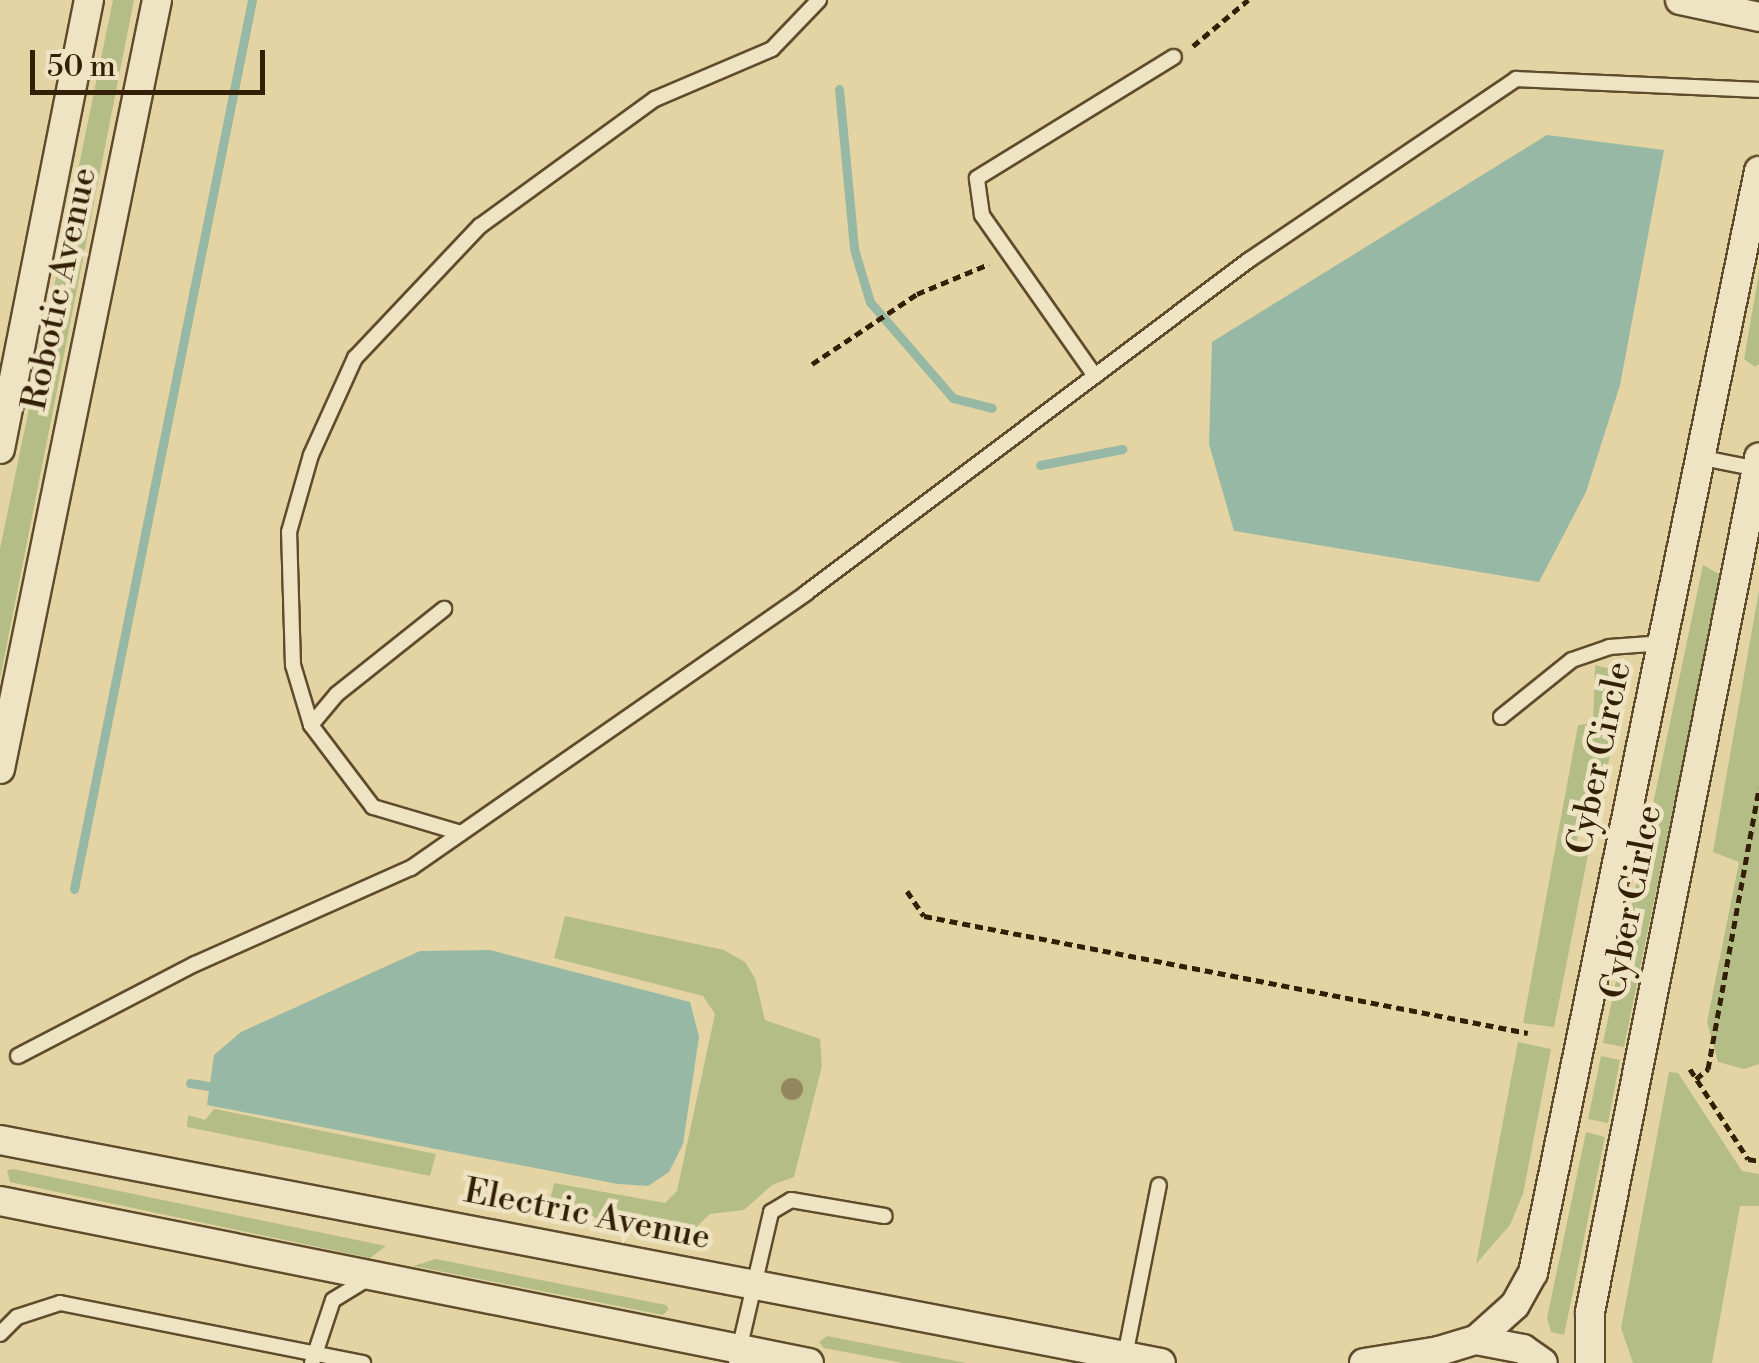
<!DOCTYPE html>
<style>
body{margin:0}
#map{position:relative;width:1759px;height:1363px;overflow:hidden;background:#e5d4a3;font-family:"Libre Bodoni",serif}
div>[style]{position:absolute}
.green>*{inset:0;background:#b4bd86}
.water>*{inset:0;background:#96b8a4}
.stream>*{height:9px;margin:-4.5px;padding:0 4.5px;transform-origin:4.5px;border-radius:4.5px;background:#96b8a4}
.path>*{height:5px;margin-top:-2.5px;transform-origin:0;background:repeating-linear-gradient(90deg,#321f05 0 8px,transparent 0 13px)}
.roads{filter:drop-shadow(2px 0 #5f4c2c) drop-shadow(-2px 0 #5f4c2c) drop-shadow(0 2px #5f4c2c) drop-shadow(0 -2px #5f4c2c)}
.lane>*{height:14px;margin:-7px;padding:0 7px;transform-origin:7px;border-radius:7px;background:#eee3c3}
.street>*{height:28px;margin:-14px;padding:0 14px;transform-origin:14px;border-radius:14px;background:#eee3c3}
.trees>*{width:22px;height:22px;margin:-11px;border-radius:50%;background:#94865e}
span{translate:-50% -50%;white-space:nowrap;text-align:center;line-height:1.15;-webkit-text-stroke:9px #eee3c3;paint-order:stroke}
.street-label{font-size:35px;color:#321f05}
.scale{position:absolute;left:30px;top:50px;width:235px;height:45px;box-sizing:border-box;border:5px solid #321f05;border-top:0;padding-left:12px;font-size:30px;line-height:35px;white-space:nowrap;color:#321f05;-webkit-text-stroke:8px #eee3c3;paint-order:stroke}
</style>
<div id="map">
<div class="green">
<div style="clip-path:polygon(113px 0,134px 0,0 679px,0 549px)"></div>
<div style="clip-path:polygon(1759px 273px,1759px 364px,1755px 367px,1744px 359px)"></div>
<div style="clip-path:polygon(1703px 565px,1721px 575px,1624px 1047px,1603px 1043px)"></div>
<div style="clip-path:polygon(1759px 590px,1759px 1064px,1744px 1069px,1718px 1062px,1707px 1022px,1739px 862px,1713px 852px)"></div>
<div style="clip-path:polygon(1595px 665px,1626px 673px,1596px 827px,1579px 826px,1576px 847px,1589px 850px,1554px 1027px,1523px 1023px,1578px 725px,1593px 723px)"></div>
<div style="clip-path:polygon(565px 916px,724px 950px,745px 962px,755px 978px,765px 1020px,820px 1039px,822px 1066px,794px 1177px,772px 1185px,744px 1210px,710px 1214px,689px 1234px,609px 1223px,550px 1201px,554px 1183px,665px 1203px,677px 1191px,715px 1014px,703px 996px,554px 958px)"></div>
<div style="clip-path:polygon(1518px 1042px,1551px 1049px,1523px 1194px,1510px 1225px,1476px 1264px)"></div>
<div style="clip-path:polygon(1601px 1056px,1620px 1060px,1608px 1123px,1588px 1119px)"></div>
<div style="clip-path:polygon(1669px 1072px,1678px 1073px,1742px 1171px,1759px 1174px,1759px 1206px,1740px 1206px,1712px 1363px,1633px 1363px,1621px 1328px)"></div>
<div style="clip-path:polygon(214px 1109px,215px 1109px,436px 1154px,430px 1176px,187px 1127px,188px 1115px,205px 1120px)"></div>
<div style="clip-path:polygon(1586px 1132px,1605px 1137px,1564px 1335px,1551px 1332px,1547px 1318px)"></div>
<div style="clip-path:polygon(13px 1169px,386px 1246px,370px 1258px,10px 1182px,7px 1170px)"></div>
<div style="clip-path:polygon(436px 1259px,666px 1305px,669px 1309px,663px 1315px,413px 1266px)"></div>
<div style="clip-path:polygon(827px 1336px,966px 1363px,903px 1363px,824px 1348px,819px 1342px)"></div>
</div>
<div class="water">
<div style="clip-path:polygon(1547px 135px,1664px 150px,1620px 385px,1586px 492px,1539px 582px,1234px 531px,1209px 444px,1212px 342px)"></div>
<div style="clip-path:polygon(490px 950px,690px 1002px,699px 1037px,683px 1144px,669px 1172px,648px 1186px,618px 1184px,207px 1105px,214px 1055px,241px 1032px,420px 951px)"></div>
</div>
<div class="stream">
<div style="left:839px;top:89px;width:161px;rotate:84.6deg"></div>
<div style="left:854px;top:249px;width:55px;rotate:73.2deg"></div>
<div style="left:870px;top:302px;width:127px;rotate:49.2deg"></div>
<div style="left:953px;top:398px;width:40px;rotate:14.4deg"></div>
<div style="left:1040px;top:465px;width:84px;rotate:-11deg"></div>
<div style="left:74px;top:889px;width:907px;rotate:-78.68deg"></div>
<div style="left:190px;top:1083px;width:30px;rotate:9deg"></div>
</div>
<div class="path">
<div style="left:1193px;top:46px;width:72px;rotate:-39.9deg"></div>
<div style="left:812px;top:364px;width:126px;rotate:-33.7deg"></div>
<div style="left:917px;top:294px;width:78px;rotate:-22.6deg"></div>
<div style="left:907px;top:891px;width:30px;rotate:56deg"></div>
<div style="left:924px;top:916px;width:615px;rotate:10.96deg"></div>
<div style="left:1690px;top:1069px;width:107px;rotate:57.2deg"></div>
<div style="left:1748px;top:1159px;width:11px;rotate:10deg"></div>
<div style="left:1696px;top:1079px;width:16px;rotate:-40deg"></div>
<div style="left:1708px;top:1069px;width:286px;rotate:-79.7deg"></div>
</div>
<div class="roads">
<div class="lane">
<div style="left:1095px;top:376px;width:197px;rotate:-125.1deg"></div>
<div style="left:982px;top:215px;width:37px;rotate:-98deg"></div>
<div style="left:977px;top:178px;width:231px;rotate:-31.6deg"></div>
<div style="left:1703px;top:458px;width:56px;rotate:11.3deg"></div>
<div style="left:1501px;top:717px;width:91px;rotate:-38.8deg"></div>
<div style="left:1572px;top:660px;width:39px;rotate:-19deg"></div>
<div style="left:1609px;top:647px;width:55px;rotate:-4.2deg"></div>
<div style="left:311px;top:725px;width:40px;rotate:-50deg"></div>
<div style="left:337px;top:694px;width:137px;rotate:-38.5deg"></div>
<div style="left:461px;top:833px;width:92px;rotate:-163.5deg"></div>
<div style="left:373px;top:807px;width:103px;rotate:-127.1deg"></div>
<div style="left:311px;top:725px;width:63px;rotate:-106.7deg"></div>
<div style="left:293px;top:665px;width:133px;rotate:-91.7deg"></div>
<div style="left:289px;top:532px;width:80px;rotate:-74.1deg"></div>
<div style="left:311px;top:455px;width:107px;rotate:-65.6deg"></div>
<div style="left:355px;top:358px;width:182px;rotate:-46.6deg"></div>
<div style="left:480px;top:226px;width:216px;rotate:-36deg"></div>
<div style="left:655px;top:99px;width:127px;rotate:-23.1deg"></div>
<div style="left:772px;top:49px;width:68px;rotate:-46.2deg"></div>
<div style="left:18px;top:1056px;width:199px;rotate:-27.5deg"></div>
<div style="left:195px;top:964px;width:236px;rotate:-24deg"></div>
<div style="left:411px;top:868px;width:481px;rotate:-34.8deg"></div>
<div style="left:806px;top:593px;width:554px;rotate:-36.93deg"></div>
<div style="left:1249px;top:260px;width:323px;rotate:-34.1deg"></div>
<div style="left:1516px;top:79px;width:243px;rotate:2.6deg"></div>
<div style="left:0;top:1334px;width:24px;rotate:-45deg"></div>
<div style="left:17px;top:1317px;width:45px;rotate:-18deg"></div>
<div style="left:60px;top:1303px;width:309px;rotate:11.2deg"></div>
<div style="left:1125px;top:1356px;width:174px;rotate:-78.8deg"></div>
<div style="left:312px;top:1363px;width:66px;rotate:-71.6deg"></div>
<div style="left:333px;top:1300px;width:42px;rotate:-31.4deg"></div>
<div style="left:736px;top:1363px;width:155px;rotate:-76.9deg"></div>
<div style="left:771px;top:1212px;width:23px;rotate:-31deg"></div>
<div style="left:791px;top:1200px;width:95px;rotate:9.7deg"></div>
</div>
<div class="street">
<div style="left:1680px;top:0;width:81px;rotate:12.1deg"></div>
<div style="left:0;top:449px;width:458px;rotate:-78.8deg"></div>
<div style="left:0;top:769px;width:785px;rotate:-78.46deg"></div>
<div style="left:0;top:1140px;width:1182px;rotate:10.87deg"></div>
<div style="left:0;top:1201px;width:825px;rotate:11.32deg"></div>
<div style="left:1476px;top:1340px;width:52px;rotate:-41.9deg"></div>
<div style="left:1515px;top:1305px;width:37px;rotate:-61deg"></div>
<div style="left:1533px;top:1273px;width:1125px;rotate:-78.41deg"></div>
<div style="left:1364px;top:1363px;width:76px;rotate:-9.1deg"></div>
<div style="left:1427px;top:1363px;width:17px;rotate:-45deg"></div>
<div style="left:1439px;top:1351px;width:39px;rotate:-17deg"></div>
<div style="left:1476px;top:1340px;width:48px;rotate:10.8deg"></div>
<div style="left:1523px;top:1349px;width:24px;rotate:35deg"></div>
<div style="left:1590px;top:1363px;width:51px;rotate:-90deg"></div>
<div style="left:1590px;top:1312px;width:871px;rotate:-78.81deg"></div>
</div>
</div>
<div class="trees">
<div style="left:792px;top:1089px"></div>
</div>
<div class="street-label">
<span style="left:60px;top:289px;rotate:-78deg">Robotic Avenue</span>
<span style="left:1600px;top:758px;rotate:-78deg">Cyber Circle</span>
<span style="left:1632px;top:902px;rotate:-79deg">Cyber Cirlce</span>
<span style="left:587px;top:1215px;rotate:11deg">Electric Avenue</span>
</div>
<div class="scale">50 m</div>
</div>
